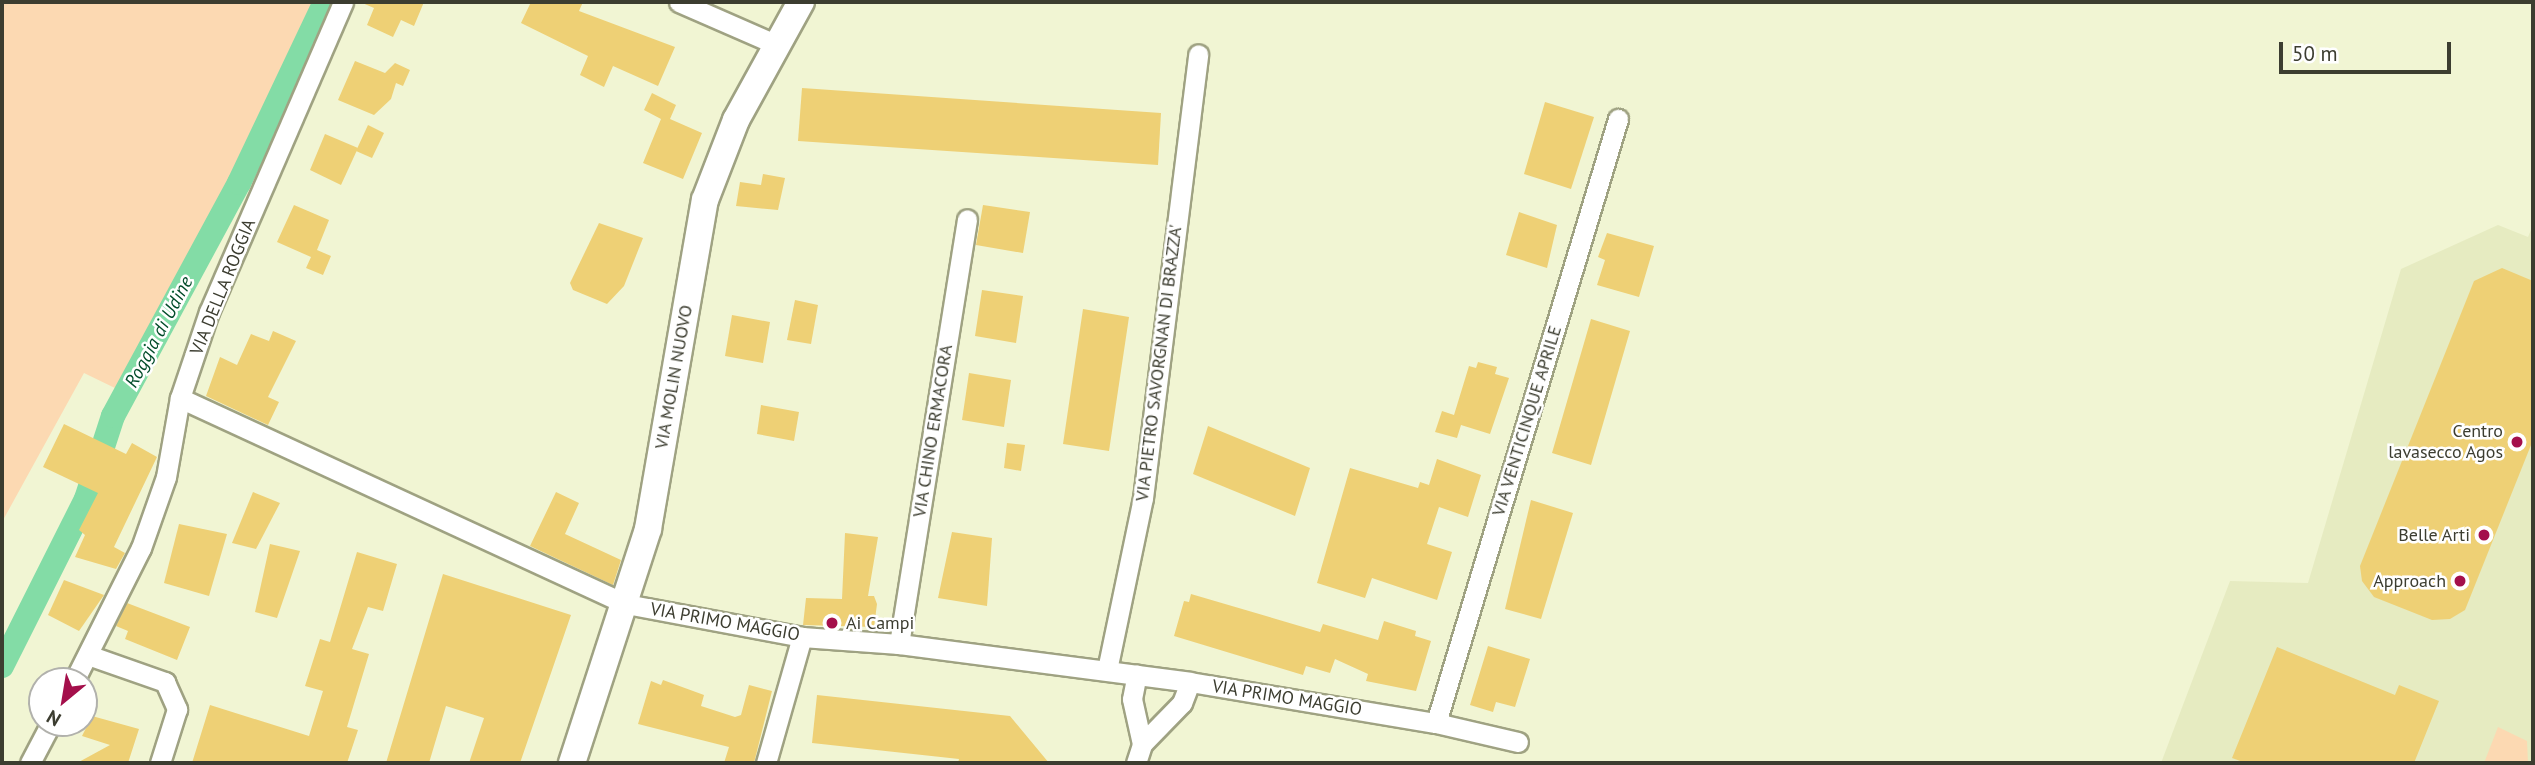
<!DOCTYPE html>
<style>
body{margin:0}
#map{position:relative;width:2535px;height:765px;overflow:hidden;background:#f1f5d3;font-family:"PT Sans",sans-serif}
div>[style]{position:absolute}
.built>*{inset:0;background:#e6ebc1}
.green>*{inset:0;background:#fcd9b2}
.canal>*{height:24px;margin:-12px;padding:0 12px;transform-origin:12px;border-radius:12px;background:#83dca6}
.building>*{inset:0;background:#eed075}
.roads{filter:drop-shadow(2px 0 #9fa282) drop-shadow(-2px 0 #9fa282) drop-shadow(0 2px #9fa282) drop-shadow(0 -2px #9fa282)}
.minor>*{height:19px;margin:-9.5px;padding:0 9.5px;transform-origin:9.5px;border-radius:9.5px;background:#fff}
.secondary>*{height:26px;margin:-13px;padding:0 13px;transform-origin:13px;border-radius:13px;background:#fff}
.dots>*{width:19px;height:19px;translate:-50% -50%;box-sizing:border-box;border:4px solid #fff;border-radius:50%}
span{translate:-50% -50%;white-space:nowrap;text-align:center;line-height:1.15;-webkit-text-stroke:5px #fff;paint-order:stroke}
.street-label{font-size:18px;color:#3c3d30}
.poi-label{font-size:18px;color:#3c3d30}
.right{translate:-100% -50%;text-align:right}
.left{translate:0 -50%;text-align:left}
.water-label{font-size:19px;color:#024c2a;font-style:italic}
.frame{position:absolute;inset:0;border:4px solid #3c3d30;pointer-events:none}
.north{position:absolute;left:28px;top:667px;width:70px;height:70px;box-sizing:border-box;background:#fff;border:2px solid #b1b1ac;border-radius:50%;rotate:210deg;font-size:19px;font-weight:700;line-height:28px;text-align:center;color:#3c3d30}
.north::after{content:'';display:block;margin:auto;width:24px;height:32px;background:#a40f4b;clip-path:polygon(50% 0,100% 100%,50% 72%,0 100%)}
.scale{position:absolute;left:2279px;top:42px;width:172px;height:32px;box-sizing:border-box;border:4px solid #3c3d30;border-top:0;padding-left:9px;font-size:21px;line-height:24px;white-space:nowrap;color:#3c3d30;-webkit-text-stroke:5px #fff;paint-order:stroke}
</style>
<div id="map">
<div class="built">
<div style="clip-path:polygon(2498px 225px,2528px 237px,2533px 225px,2533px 763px,2161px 763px,2230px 581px,2308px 583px,2401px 269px)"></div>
</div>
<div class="green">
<div style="clip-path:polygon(2px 2px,312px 3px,231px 178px,117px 389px,84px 373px,2px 522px)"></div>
<div style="clip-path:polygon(2498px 727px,2527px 741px,2528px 763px,2484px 763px)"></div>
</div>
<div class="canal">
<div style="left:2px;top:666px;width:187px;rotate:-63.3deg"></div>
<div style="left:86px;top:499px;width:87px;rotate:-72deg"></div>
<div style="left:113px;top:416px;width:265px;rotate:-61.6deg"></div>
<div style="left:239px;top:183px;width:200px;rotate:-64.6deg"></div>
</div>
<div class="building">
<div style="clip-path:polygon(360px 2px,424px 2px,414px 26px,401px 20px,393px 37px,367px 25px,374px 8px)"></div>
<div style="clip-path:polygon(531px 2px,583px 2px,579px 11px,675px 47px,658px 86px,613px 66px,604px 87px,580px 75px,588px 56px,521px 23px)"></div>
<div style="clip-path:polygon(355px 61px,385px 73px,395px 63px,410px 70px,403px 86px,396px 83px,391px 99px,374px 115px,338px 100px)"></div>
<div style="clip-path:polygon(802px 88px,1161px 113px,1158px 165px,798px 141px)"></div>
<div style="clip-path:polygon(652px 93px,676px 105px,670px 119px,702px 133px,683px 179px,643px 163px,661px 119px,644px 110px)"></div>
<div style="clip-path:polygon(1545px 102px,1594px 117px,1571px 189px,1524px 174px)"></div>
<div style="clip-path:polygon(368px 125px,384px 133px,372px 158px,356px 151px)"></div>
<div style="clip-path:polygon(325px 134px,358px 148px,341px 185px,310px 170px)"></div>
<div style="clip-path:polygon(763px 174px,785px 178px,778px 210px,736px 206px,740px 182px,761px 185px)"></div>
<div style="clip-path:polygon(294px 205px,329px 220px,317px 250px,331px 256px,323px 275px,306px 268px,311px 257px,277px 242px)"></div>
<div style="clip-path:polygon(983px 205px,1030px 212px,1023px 253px,976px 245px)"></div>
<div style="clip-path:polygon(1519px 212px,1557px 225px,1547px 268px,1506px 255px)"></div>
<div style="clip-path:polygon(599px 223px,643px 238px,624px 286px,607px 304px,573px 290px,570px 283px)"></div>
<div style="clip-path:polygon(1607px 233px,1654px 246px,1639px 297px,1597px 285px,1605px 260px,1598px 257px)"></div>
<div style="clip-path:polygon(2502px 268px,2533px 281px,2533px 440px,2465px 610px,2450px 619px,2432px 620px,2374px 597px,2362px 581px,2360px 566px,2474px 281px)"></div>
<div style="clip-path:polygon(982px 290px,1023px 296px,1016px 343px,975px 336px)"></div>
<div style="clip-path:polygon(795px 300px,818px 305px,811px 344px,787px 340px)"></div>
<div style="clip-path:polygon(1083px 309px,1129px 317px,1109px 451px,1063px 444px)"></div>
<div style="clip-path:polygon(732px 315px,770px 322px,763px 363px,725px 356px)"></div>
<div style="clip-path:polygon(1591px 319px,1630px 331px,1591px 465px,1552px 453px)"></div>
<div style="clip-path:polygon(273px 331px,296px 341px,268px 397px,279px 402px,268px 425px,206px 396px,220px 357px,237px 365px,251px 334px,269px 341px)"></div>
<div style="clip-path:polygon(1478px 362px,1497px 367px,1495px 374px,1509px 378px,1490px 434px,1461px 425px,1457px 438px,1435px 432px,1442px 411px,1454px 415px,1469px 366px,1476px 368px)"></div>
<div style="clip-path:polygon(969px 373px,1011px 380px,1004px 427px,962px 420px)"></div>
<div style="clip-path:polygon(761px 405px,799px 412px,794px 441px,757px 434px)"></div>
<div style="clip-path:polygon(64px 424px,126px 454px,132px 443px,157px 457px,114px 547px,125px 553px,116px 569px,75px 557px,85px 535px,79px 530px,98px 493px,43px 467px)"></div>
<div style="clip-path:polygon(1208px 426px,1310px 468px,1295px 516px,1193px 474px)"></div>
<div style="clip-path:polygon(1007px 443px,1025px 445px,1021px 471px,1004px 468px)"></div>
<div style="clip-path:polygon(1437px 459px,1481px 475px,1468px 517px,1439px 507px,1427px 544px,1452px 552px,1437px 600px,1372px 578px,1365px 598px,1317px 583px,1350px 468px,1418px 488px,1420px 482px,1429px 485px)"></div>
<div style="clip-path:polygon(253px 492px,280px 503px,256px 549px,232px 543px)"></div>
<div style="clip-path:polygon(556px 492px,579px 503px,565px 534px,621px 560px,613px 585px,530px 546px)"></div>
<div style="clip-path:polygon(1531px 500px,1573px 513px,1541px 619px,1505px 609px)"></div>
<div style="clip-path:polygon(179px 524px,227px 534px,209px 596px,164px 583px)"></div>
<div style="clip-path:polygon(952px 532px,992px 538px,987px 606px,938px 598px)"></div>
<div style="clip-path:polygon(845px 533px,878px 537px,868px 596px,874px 596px,877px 604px,874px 627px,803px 625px,806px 598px,842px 599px)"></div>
<div style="clip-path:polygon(270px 544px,300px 551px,277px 618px,255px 612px)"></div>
<div style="clip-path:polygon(357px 552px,397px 564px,383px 611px,368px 607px,352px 649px,369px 654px,347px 727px,358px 730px,347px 763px,192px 763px,210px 705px,309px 736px,323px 691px,305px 686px,320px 639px,330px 642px)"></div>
<div style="clip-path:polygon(443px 574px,571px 615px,520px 763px,469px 763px,484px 718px,446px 706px,429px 763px,386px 763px)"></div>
<div style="clip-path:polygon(64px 580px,104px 595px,79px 631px,48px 615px)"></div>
<div style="clip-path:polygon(1191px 594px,1320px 632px,1323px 624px,1378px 640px,1384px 621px,1416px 631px,1415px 636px,1431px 641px,1416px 691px,1366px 681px,1368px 674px,1335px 659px,1330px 673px,1306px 666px,1303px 675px,1174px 636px,1184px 601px,1189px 602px)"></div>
<div style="clip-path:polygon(127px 603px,190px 627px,177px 660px,125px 639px,128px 631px,116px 626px)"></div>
<div style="clip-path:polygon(1488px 646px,1530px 659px,1515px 707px,1496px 702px,1493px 712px,1470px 705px)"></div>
<div style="clip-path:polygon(2277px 647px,2395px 695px,2399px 685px,2439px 701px,2414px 763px,2246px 763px,2232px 758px)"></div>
<div style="clip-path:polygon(663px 680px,704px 695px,701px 706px,735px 717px,741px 715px,749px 685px,772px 691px,754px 763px,724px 763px,729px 747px,638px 724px,651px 681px,661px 685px)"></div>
<div style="clip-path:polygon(817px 695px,1010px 716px,1049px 763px,958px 763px,959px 759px,812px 743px)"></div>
<div style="clip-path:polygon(92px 716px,139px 729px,128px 763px,77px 763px,110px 745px,82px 736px)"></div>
</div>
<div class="roads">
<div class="minor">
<div style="left:679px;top:2px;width:105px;rotate:23.6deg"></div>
<div style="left:180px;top:398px;width:491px;rotate:24.8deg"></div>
<div style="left:626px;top:604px;width:179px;rotate:10.6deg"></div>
<div style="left:802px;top:637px;width:97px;rotate:4.1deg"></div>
<div style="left:899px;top:644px;width:293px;rotate:7.4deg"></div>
<div style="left:1190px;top:682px;width:249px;rotate:9.5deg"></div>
<div style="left:1436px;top:723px;width:84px;rotate:13deg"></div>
<div style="left:899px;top:644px;width:430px;rotate:-80.9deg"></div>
<div style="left:88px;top:655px;width:82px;rotate:19.3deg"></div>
<div style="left:165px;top:682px;width:30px;rotate:66deg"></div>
<div style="left:177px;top:709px;width:57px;rotate:107.5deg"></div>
<div style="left:1107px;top:670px;width:176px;rotate:-78.2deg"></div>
<div style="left:1143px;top:498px;width:447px;rotate:-82.9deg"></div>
<div style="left:74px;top:681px;width:149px;rotate:-63.3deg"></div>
<div style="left:141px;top:548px;width:75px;rotate:-70.6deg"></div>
<div style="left:166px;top:477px;width:80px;rotate:-80deg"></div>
<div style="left:180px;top:398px;width:91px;rotate:-71.4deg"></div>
<div style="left:209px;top:312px;width:338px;rotate:-66.6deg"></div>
<div style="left:1436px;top:723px;width:631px;rotate:-73.23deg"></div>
<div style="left:1142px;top:744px;width:57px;rotate:-45.7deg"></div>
<div style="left:1182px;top:703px;width:22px;rotate:-69deg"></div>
<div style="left:30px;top:763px;width:45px;rotate:-62.3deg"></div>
<div style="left:766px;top:763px;width:131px;rotate:-74.1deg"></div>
<div style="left:1136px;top:763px;width:20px;rotate:-72deg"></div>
<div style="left:1142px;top:744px;width:46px;rotate:-102.5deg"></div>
<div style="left:1132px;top:699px;width:25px;rotate:-79deg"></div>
</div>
<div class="secondary">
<div style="left:572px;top:763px;width:246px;rotate:-72deg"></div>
<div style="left:648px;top:529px;width:334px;rotate:-80.2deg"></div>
<div style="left:705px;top:200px;width:86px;rotate:-68.8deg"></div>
<div style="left:736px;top:120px;width:135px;rotate:-61.2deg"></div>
</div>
</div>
<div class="dots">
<div style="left:2517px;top:442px;background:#a40f4b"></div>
<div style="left:2484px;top:535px;background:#a40f4b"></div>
<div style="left:2460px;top:581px;background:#a40f4b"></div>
<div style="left:832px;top:623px;background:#a40f4b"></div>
</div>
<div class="street-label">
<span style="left:223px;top:287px;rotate:-68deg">VIA DELLA ROGGIA</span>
<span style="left:1159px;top:363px;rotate:-83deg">VIA PIETRO SAVORGNAN DI BRAZZA'</span>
<span style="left:674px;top:377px;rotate:-80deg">VIA MOLIN NUOVO</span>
<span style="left:1527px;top:421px;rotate:-73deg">VIA VENTICINQUE APRILE</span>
<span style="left:933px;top:431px;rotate:-81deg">VIA CHINO ERMACORA</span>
<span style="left:725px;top:622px;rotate:10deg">VIA PRIMO MAGGIO</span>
<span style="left:1287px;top:698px;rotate:9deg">VIA PRIMO MAGGIO</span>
</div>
<div class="poi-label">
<span class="right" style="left:2503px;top:442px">Centro<br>lavasecco Agos</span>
<span class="right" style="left:2470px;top:535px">Belle Arti</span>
<span class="right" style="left:2446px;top:581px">Approach</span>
<span class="left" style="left:846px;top:623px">Ai Campi</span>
</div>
<div class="water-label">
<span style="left:159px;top:332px;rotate:-62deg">Roggia di Udine</span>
</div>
<div class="frame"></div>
<div class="north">N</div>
<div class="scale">50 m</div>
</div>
